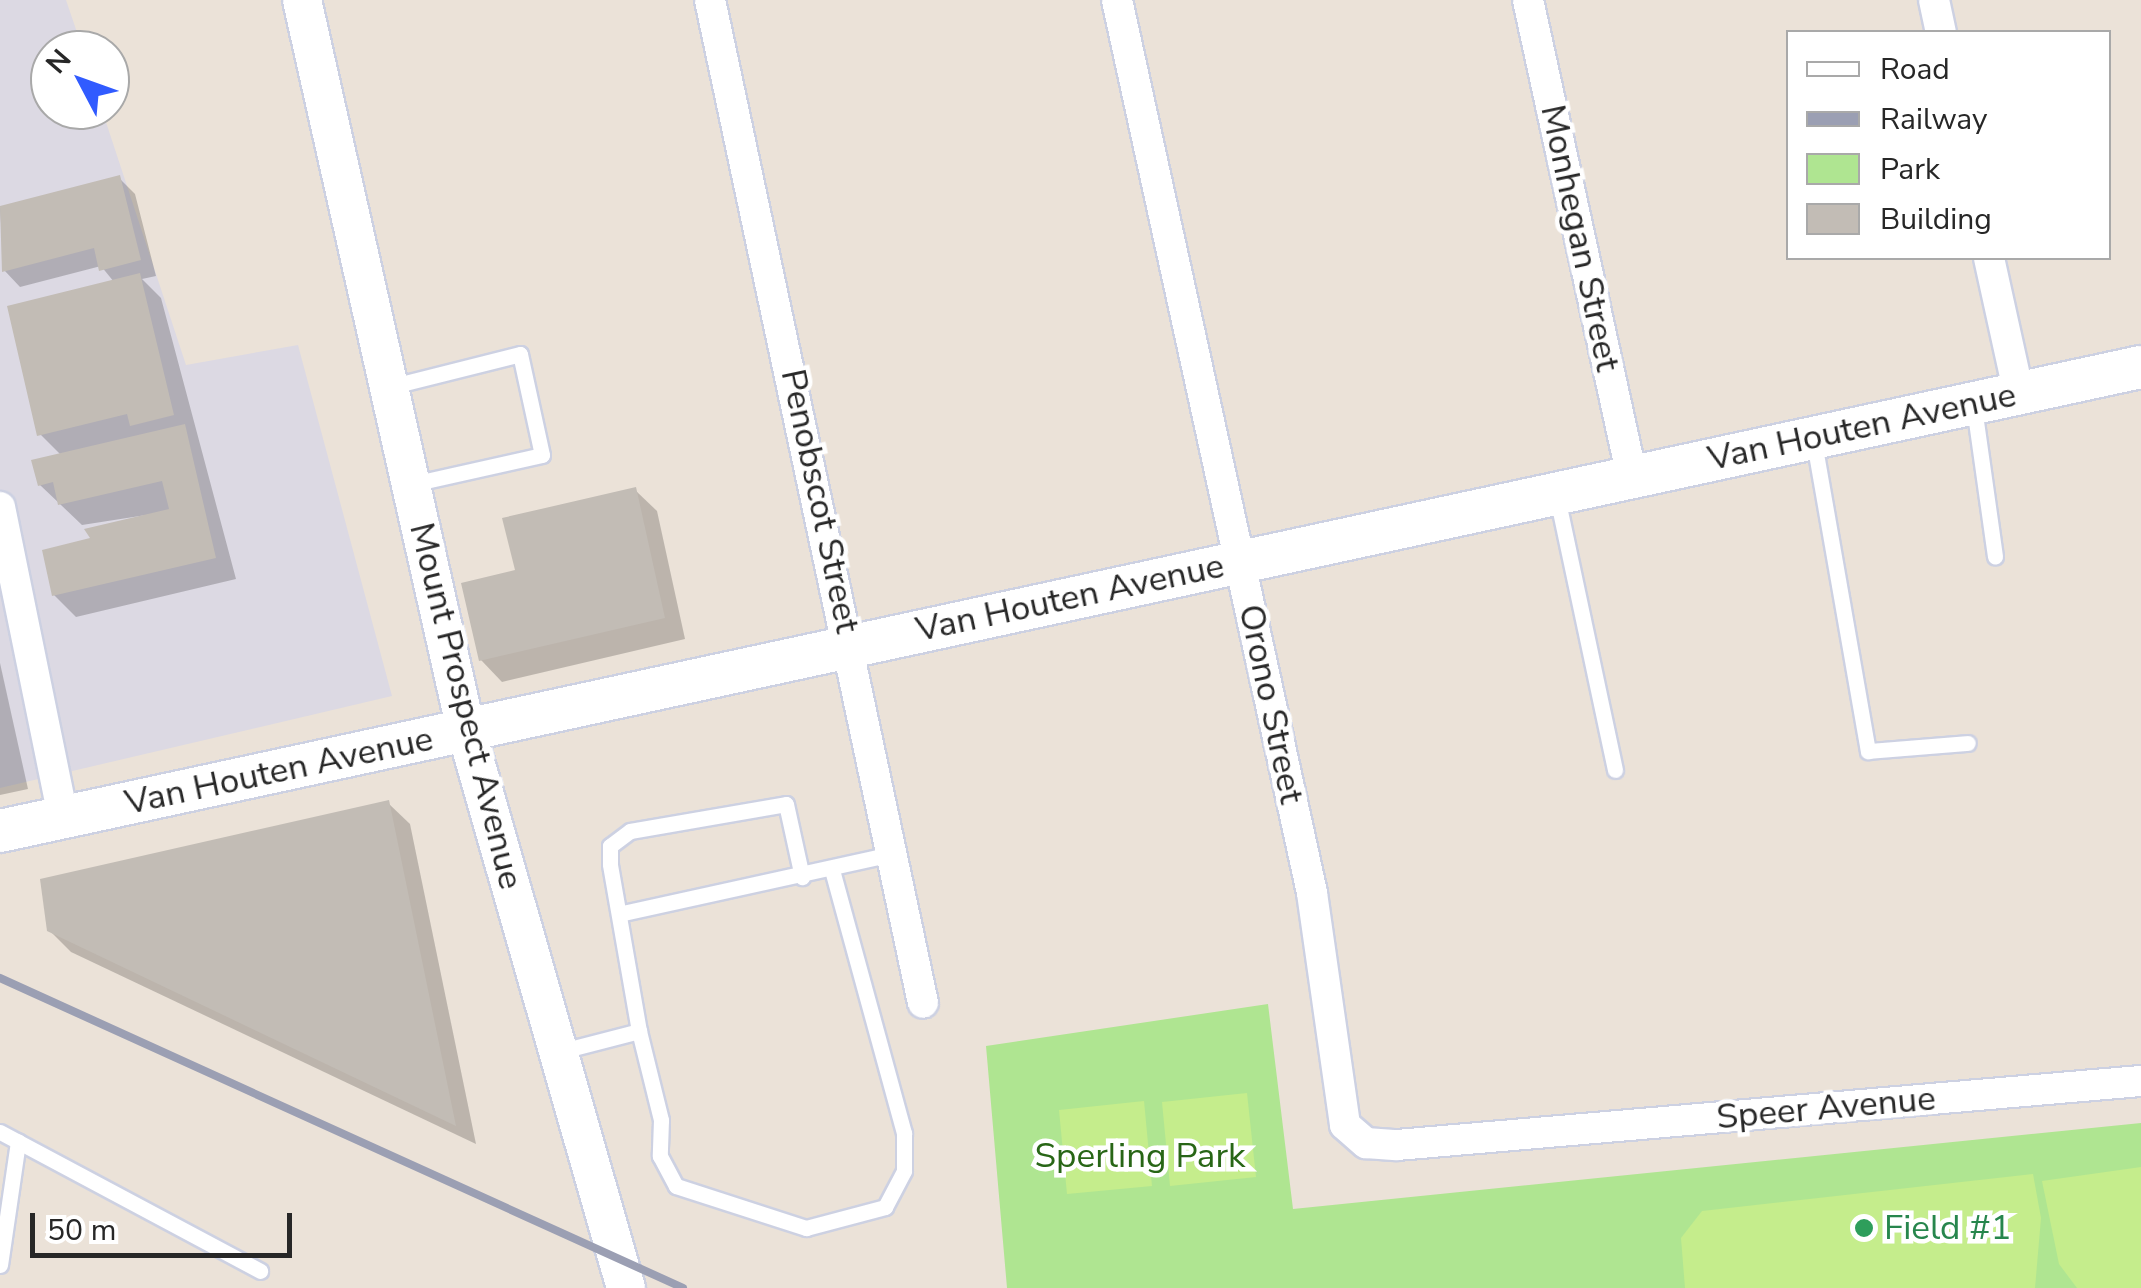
<!DOCTYPE html>
<style>
body{margin:0}
#map{position:relative;width:2141px;height:1288px;overflow:hidden;background:#ebe2d8;font-family:"Nunito Sans",sans-serif}
div>[style]{position:absolute}
.industrial>*{inset:0;background:#dcd9e3}
.green>*{inset:0;background:#afe591}
.pitch>*{inset:0;background:#c5ed8c}
.shadow>*{inset:0;background:#0003}
.building>*{inset:0;background:#c2bcb5}
.roads{filter:drop-shadow(2px 0 #cdd1e2) drop-shadow(-2px 0 #cdd1e2) drop-shadow(0 2px #cdd1e2) drop-shadow(0 -2px #cdd1e2)}
.service>*{height:15px;margin:-7.5px;padding:0 7.5px;transform-origin:7.5px;border-radius:7.5px;background:#fff}
.minor>*{height:30px;margin:-15px;padding:0 15px;transform-origin:15px;border-radius:15px;background:#fff}
.tertiary>*{height:38px;margin:-19px;padding:0 19px;transform-origin:19px;border-radius:19px;background:#fff}
.secondary>*{height:42px;margin:-21px;padding:0 21px;transform-origin:21px;border-radius:21px;background:#fff}
.rail>*{height:8px;margin:-4px;padding:0 4px;transform-origin:4px;border-radius:4px;background:#9b9fb3}
.dots>*{width:28px;height:28px;translate:-50% -50%;box-sizing:border-box;border:5px solid #fff;border-radius:50%}
span{translate:-50% -50%;white-space:nowrap;text-align:center;line-height:1.15;-webkit-text-stroke:9px #fff;paint-order:stroke}
.street-label{font-size:35px;color:#272727}
.park-label{font-size:35px;color:#286616}
.leisure-label{font-size:35px;color:#27864d}
.left{translate:0 -50%;text-align:left}
.legend{position:absolute;left:1786px;top:30px;width:325px;height:230px;box-sizing:border-box;background:#fff;border:2px solid #a9a9a9;margin:0;padding:12px 18px;list-style:none;font-size:30px;color:#272727}
.legend li{display:flex;align-items:center;gap:20px;height:50px}
.legend b{width:50px;border:2px solid #a9a9a9}
.north{position:absolute;left:30px;top:30px;width:100px;height:100px;box-sizing:border-box;background:#fff;border:2px solid #a9a9a9;border-radius:50%;rotate:311deg;font-size:28px;font-weight:700;line-height:40px;text-align:center;color:#272727}
.north::after{content:'';display:block;margin:auto;width:35px;height:45px;background:#315bff;clip-path:polygon(50% 0,100% 100%,50% 72%,0 100%)}
.scale{position:absolute;left:30px;top:1213px;width:262px;height:45px;box-sizing:border-box;border:5px solid #272727;border-top:0;padding-left:12px;font-size:30px;line-height:35px;white-space:nowrap;color:#272727;-webkit-text-stroke:8px #fff;paint-order:stroke}
</style>
<div id="map">
<div class="industrial">
<div style="clip-path:polygon(0 0,66px 0,83px 50px,50px 50px,50px 110px,102px 110px,186px 365px,298px 345px,392px 696px,0 788px)"></div>
</div>
<div class="green">
<div style="clip-path:polygon(1268px 1004px,1293px 1209px,2141px 1123px,2141px 1288px,1007px 1288px,986px 1046px)"></div>
</div>
<div class="pitch">
<div style="clip-path:polygon(1247px 1093px,1256px 1177px,1170px 1186px,1162px 1102px)"></div>
<div style="clip-path:polygon(1144px 1101px,1152px 1186px,1067px 1194px,1059px 1110px)"></div>
<div style="clip-path:polygon(2141px 1167px,2141px 1288px,2077px 1288px,2059px 1264px,2042px 1181px)"></div>
<div style="clip-path:polygon(2033px 1174px,2041px 1218px,2035px 1288px,1685px 1288px,1681px 1238px,1702px 1211px)"></div>
</div>
<div class="shadow">
<div style="clip-path:polygon(119px 178px,135px 194px,156px 276px,142px 279px,161px 298px,236px 579px,76px 617px,54px 595px,94px 540px,172px 511px,82px 525px,40px 485px,61px 455px,40px 434px,114px 282px,101px 266px,20px 287px,4px 270px,0 208px)"></div>
<div style="clip-path:polygon(635px 490px,657px 511px,685px 639px,502px 682px,481px 660px,518px 572px)"></div>
<div style="clip-path:polygon(0 663px,28px 789px,0 795px)"></div>
<div style="clip-path:polygon(388px 803px,410px 824px,476px 1144px,71px 952px,49px 930px)"></div>
</div>
<div class="building">
<div style="clip-path:polygon(120px 175px,141px 260px,99px 271px,94px 248px,2px 272px,0 206px)"></div>
<div style="clip-path:polygon(140px 273px,174px 415px,130px 426px,127px 414px,37px 436px,7px 306px)"></div>
<div style="clip-path:polygon(185px 424px,216px 558px,52px 596px,42px 550px,90px 538px,84px 529px,169px 509px,162px 481px,58px 505px,53px 482px,38px 486px,31px 460px)"></div>
<div style="clip-path:polygon(636px 487px,665px 618px,479px 661px,461px 583px,515px 570px,502px 518px)"></div>
<div style="clip-path:polygon(389px 800px,456px 1126px,47px 931px,40px 879px)"></div>
</div>
<div class="roads">
<div class="service">
<div style="left:389px;top:387px;width:135px;rotate:-14.1deg"></div>
<div style="left:520px;top:354px;width:103px;rotate:77.7deg"></div>
<div style="left:542px;top:455px;width:133px;rotate:167.4deg"></div>
<div style="left:1974px;top:407px;width:151px;rotate:82deg"></div>
<div style="left:1814px;top:442px;width:314px;rotate:80.1deg"></div>
<div style="left:1868px;top:751px;width:100px;rotate:-4.6deg"></div>
<div style="left:1557px;top:497px;width:279px;rotate:78deg"></div>
<div style="left:623px;top:913px;width:275px;rotate:-12.4deg"></div>
<div style="left:639px;top:1031px;width:92px;rotate:76.1deg"></div>
<div style="left:661px;top:1120px;width:36px;rotate:92deg"></div>
<div style="left:660px;top:1156px;width:34px;rotate:62deg"></div>
<div style="left:676px;top:1186px;width:137px;rotate:17.9deg"></div>
<div style="left:806px;top:1228px;width:82px;rotate:-14.9deg"></div>
<div style="left:885px;top:1207px;width:41px;rotate:-62.2deg"></div>
<div style="left:904px;top:1171px;width:38px;rotate:-90deg"></div>
<div style="left:904px;top:1133px;width:274px;rotate:-105.3deg"></div>
<div style="left:558px;top:1052px;width:84px;rotate:-14.5deg"></div>
<div style="left:639px;top:1031px;width:169px;rotate:-99.9deg"></div>
<div style="left:610px;top:864px;width:18px;rotate:-90deg"></div>
<div style="left:610px;top:846px;width:25px;rotate:-37deg"></div>
<div style="left:630px;top:831px;width:158px;rotate:-9.8deg"></div>
<div style="left:786px;top:804px;width:75px;rotate:77.6deg"></div>
<div style="left:0;top:1132px;width:295px;rotate:28.1deg"></div>
<div style="left:0;top:1265px;width:125px;rotate:-81.7deg"></div>
</div>
<div class="minor">
<div style="left:710px;top:0;width:1025px;rotate:78.01deg"></div>
<div style="left:1117px;top:0;width:914px;rotate:77.68deg"></div>
<div style="left:1312px;top:893px;width:234px;rotate:81.9deg"></div>
<div style="left:1345px;top:1125px;width:28px;rotate:41deg"></div>
<div style="left:1366px;top:1143px;width:31px;rotate:4deg"></div>
<div style="left:1397px;top:1145px;width:747px;rotate:-4.92deg"></div>
<div style="left:1528px;top:0;width:488px;rotate:77.7deg"></div>
<div style="left:1934px;top:0;width:33px;rotate:78deg"></div>
<div style="left:1989px;top:258px;width:139px;rotate:77.6deg"></div>
<div style="left:0;top:507px;width:316px;rotate:78.5deg"></div>
</div>
<div class="tertiary">
<div style="left:302px;top:0;width:748px;rotate:77.34deg"></div>
<div style="left:466px;top:730px;width:580px;rotate:74deg"></div>
</div>
<div class="secondary">
<div style="left:0;top:831px;width:2191px;rotate:-12.23deg"></div>
</div>
</div>
<div class="rail">
<div style="left:0;top:978px;width:750px;rotate:24.41deg"></div>
</div>
<div class="dots">
<div style="left:1864px;top:1228px;background:#2e9e5b"></div>
</div>
<div class="street-label">
<span style="left:1580px;top:238px;rotate:78deg">Monhegan Street</span>
<span style="left:1862px;top:427px;rotate:-12deg">Van Houten Avenue</span>
<span style="left:820px;top:501px;rotate:78deg">Penobscot Street</span>
<span style="left:1070px;top:598px;rotate:-12deg">Van Houten Avenue</span>
<span style="left:1271px;top:704px;rotate:78deg">Orono Street</span>
<span style="left:466px;top:706px;rotate:76deg">Mount Prospect Avenue</span>
<span style="left:279px;top:771px;rotate:-12deg">Van Houten Avenue</span>
<span style="left:1826px;top:1108px;rotate:-5deg">Speer Avenue</span>
</div>
<div class="park-label">
<span style="left:1140px;top:1156px">Sperling Park</span>
</div>
<div class="leisure-label">
<span class="left" style="left:1884px;top:1228px">Field #1</span>
</div>
<ul class="legend">
<li><b style="height:12px;background:#fff"></b>Road</li>
<li><b style="height:12px;background:#9b9fb3"></b>Railway</li>
<li><b style="height:28px;background:#afe591"></b>Park</li>
<li><b style="height:28px;background:#c2bcb5"></b>Building</li>
</ul>
<div class="north">N</div>
<div class="scale">50 m</div>
</div>
